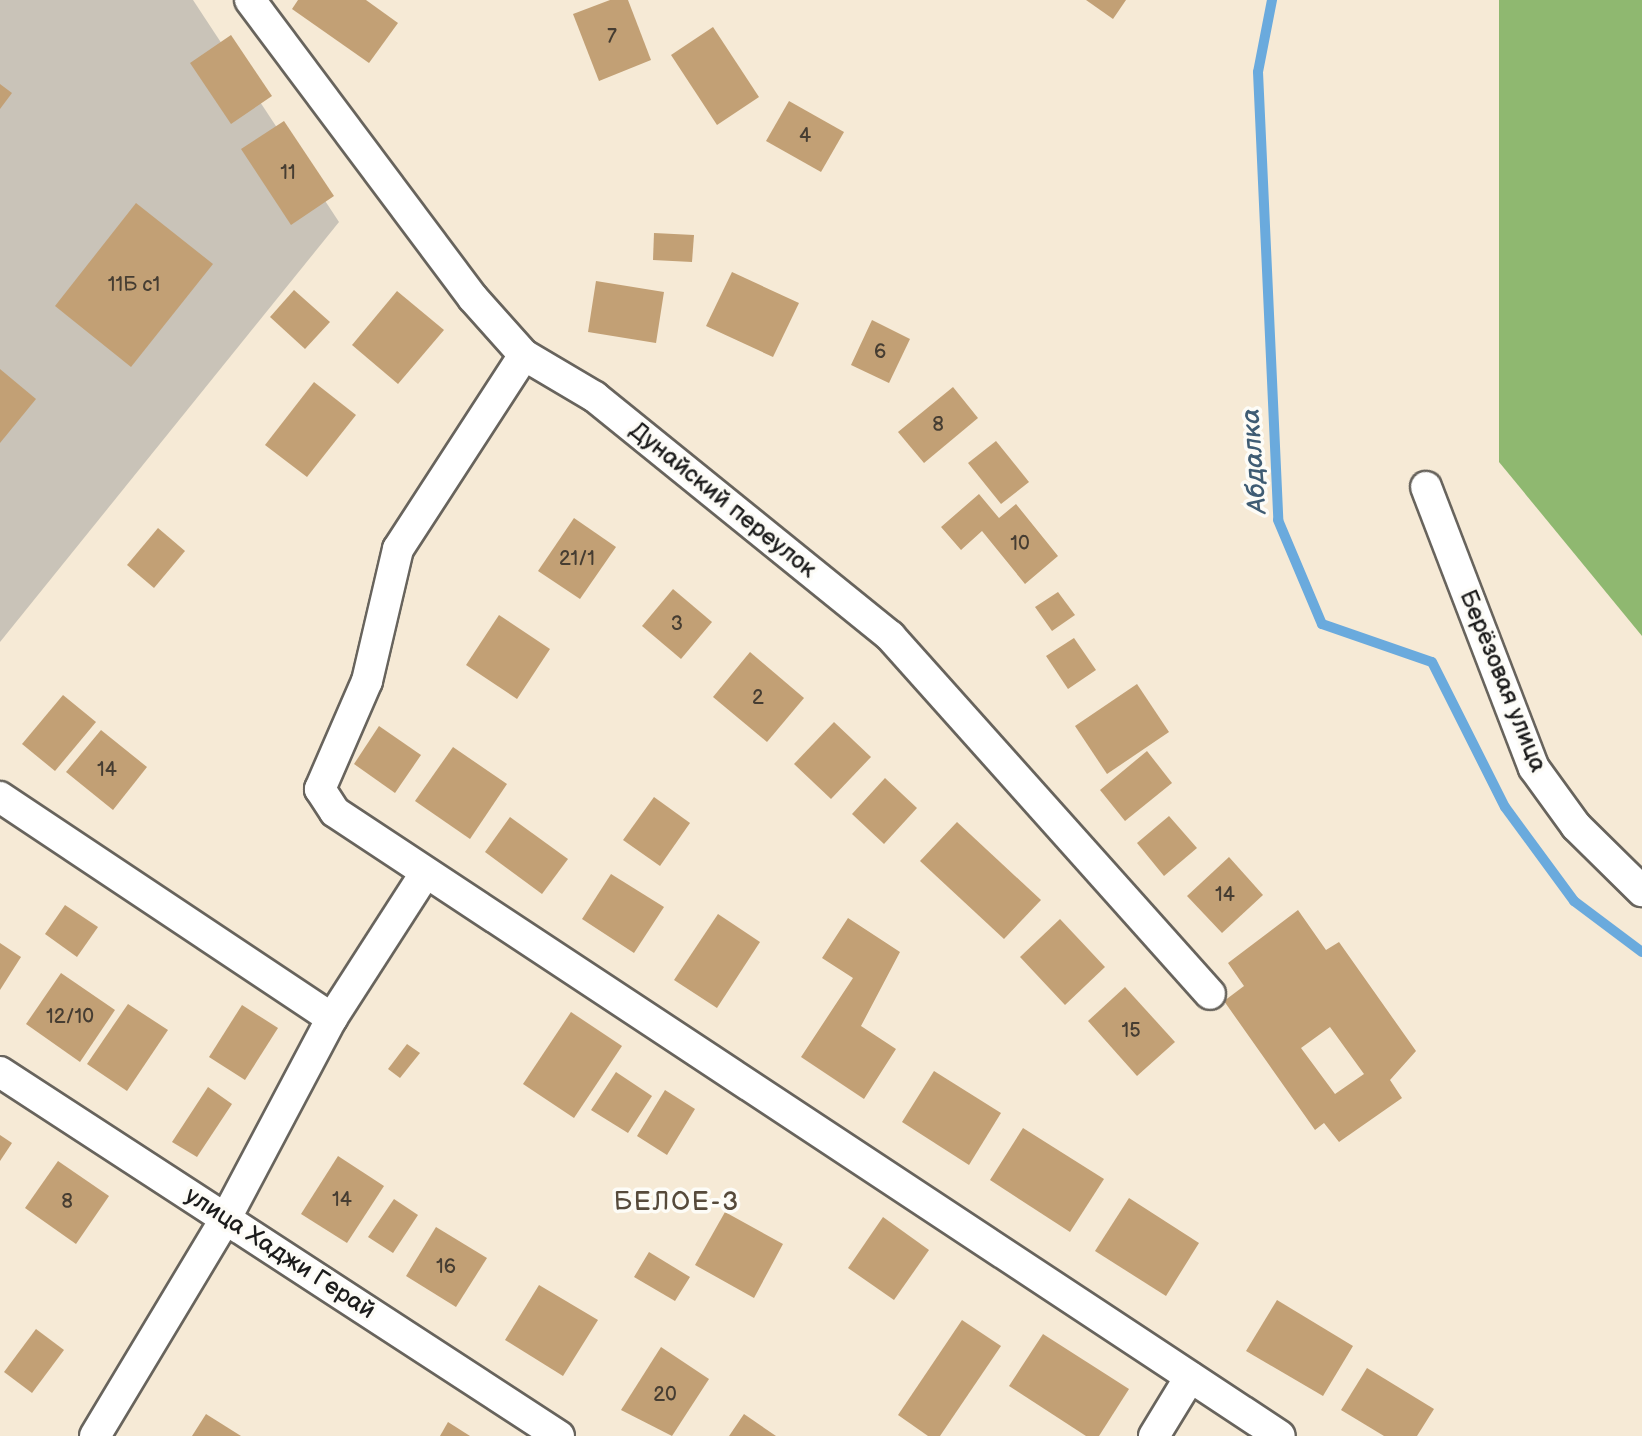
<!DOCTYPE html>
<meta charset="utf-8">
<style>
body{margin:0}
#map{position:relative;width:1642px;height:1436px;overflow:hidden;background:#f6ead6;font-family:"Balsamiq Sans",sans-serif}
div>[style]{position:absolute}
.industrial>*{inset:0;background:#c9c3b8}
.forest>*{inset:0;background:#8fb870}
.stream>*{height:10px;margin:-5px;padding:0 5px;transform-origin:5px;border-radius:5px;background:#6aaadd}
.building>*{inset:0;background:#c2a075}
.roads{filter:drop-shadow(2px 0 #68645d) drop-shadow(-2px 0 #68645d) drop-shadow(0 2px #68645d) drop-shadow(0 -2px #68645d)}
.minor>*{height:30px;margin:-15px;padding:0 15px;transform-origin:15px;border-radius:15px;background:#fff}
span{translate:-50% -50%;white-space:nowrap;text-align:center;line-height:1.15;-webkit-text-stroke:7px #fdfcf7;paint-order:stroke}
.number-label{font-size:20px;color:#463d32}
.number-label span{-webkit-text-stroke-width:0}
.street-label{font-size:24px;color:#1c1c1c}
.water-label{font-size:26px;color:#3f5c73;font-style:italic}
.neighbourhood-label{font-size:26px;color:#564a3b;letter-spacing:2px}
</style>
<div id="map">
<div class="industrial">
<div style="clip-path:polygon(0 0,193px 0,339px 222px,0 642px)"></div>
</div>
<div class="forest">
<div style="clip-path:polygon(1499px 0,1642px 0,1642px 636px,1499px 462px)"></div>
</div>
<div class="stream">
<div style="left:1272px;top:0;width:73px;rotate:101deg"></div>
<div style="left:1258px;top:72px;width:448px;rotate:87.4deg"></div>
<div style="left:1278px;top:520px;width:113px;rotate:67.1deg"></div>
<div style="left:1322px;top:624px;width:116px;rotate:19.1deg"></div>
<div style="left:1432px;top:662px;width:162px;rotate:63.3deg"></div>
<div style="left:1505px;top:807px;width:117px;rotate:53.7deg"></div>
<div style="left:1574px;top:901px;width:85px;rotate:36.9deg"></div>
</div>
<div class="building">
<div style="clip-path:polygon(298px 0,366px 0,398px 23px,369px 63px,292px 9px)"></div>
<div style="clip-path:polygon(610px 0,628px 0,651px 60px,599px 81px,573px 14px)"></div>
<div style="clip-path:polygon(1086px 0,1126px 0,1113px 19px)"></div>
<div style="clip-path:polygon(713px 27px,759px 97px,717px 125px,671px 55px)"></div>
<div style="clip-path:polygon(231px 35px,272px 96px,231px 124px,190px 63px)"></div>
<div style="clip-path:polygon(0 84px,12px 93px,0 109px)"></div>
<div style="clip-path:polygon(789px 101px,844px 132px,821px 172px,766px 141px)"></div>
<div style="clip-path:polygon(284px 121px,334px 196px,291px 225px,241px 149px)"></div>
<div style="clip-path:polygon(136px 203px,213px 264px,131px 367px,55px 306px)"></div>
<div style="clip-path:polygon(654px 233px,694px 235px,692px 262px,653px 260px)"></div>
<div style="clip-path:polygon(732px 272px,799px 303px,773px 357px,706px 326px)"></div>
<div style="clip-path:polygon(596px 281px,664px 292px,656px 343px,588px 332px)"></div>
<div style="clip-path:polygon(294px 290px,330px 322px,305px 349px,270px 317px)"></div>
<div style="clip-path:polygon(397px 291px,444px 330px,398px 384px,352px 345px)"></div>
<div style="clip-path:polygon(872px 320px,910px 339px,889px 383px,851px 365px)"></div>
<div style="clip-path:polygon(0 369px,36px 399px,0 443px)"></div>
<div style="clip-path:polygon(314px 382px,356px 415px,307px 477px,265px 445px)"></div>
<div style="clip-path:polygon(953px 387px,978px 418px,924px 463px,898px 432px)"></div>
<div style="clip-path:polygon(996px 441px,1029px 482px,1001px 504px,968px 463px)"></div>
<div style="clip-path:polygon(979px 494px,999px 518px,1016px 504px,1058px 556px,1025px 584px,982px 531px,961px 550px,941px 527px)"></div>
<div style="clip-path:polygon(574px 518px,616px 547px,580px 599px,538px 571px)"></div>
<div style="clip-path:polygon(158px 528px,185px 551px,154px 588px,127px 565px)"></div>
<div style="clip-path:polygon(673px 589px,712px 622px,681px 659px,642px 626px)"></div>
<div style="clip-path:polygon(1058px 592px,1075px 615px,1052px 631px,1035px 607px)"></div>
<div style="clip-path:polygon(499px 615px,550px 649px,517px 699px,466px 665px)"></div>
<div style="clip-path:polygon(1074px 638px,1096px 670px,1068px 689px,1046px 656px)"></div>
<div style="clip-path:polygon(750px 652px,804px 698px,767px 742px,713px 697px)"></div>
<div style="clip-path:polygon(1137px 684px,1169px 732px,1107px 774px,1075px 726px)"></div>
<div style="clip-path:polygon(63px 695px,96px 722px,55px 771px,22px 744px)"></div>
<div style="clip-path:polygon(834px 722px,871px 757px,831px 799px,794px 764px)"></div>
<div style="clip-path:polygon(379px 726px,421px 755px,395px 793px,354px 764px)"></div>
<div style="clip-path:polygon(101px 730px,147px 767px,113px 810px,66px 772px)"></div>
<div style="clip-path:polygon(453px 747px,507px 784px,470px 839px,415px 801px)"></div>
<div style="clip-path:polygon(1147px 751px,1172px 783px,1125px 821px,1100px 790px)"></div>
<div style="clip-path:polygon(885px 778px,917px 808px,884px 844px,852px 814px)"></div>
<div style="clip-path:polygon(654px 797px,690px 823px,660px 866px,623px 840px)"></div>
<div style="clip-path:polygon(1169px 816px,1197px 848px,1164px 876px,1137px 843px)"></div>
<div style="clip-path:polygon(510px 817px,568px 859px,542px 894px,485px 852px)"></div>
<div style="clip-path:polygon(957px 822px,1041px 900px,1004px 939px,920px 861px)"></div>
<div style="clip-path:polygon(1229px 857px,1263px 895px,1222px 933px,1187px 896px)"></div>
<div style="clip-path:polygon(611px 874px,664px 907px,634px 953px,582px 919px)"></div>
<div style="clip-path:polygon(65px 905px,98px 927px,77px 957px,45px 934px)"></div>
<div style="clip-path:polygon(evenodd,1298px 910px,1326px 950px,1339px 942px,1416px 1051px,1390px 1080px,1402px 1098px,1339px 1142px,1324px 1123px,1315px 1130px,1224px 1001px,1244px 986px,1228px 963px,1298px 910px,1330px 1027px,1364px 1074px,1335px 1094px,1301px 1048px,1330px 1027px)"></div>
<div style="clip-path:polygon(718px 914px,760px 942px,717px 1008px,674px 980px)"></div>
<div style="clip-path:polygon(848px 918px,900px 952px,861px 1026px,896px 1049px,864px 1099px,801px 1057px,853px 978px,822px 958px)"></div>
<div style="clip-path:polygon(1060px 919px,1105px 967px,1065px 1005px,1020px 957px)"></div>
<div style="clip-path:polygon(0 943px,21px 957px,0 990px)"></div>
<div style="clip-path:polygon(61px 973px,115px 1010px,80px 1062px,26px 1024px)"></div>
<div style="clip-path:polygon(1125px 987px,1175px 1042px,1137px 1076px,1088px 1021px)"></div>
<div style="clip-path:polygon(128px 1004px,168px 1030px,127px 1091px,87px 1064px)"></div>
<div style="clip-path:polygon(242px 1005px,278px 1028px,245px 1080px,209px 1057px)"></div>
<div style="clip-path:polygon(571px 1012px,622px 1046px,574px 1118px,523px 1084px)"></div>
<div style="clip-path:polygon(407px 1044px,420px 1053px,400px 1078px,388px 1069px)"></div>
<div style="clip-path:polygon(934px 1071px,1001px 1113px,969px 1165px,902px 1122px)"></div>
<div style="clip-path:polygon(616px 1072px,652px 1096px,628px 1133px,591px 1110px)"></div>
<div style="clip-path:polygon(208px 1087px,232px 1104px,197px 1157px,172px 1142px)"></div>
<div style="clip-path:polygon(665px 1090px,695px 1109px,667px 1155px,637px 1136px)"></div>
<div style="clip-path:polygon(1023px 1128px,1104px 1179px,1070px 1232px,990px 1180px)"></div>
<div style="clip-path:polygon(0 1135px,12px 1143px,0 1161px)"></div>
<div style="clip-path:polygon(338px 1156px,384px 1186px,347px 1243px,301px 1214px)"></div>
<div style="clip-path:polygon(58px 1161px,109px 1196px,76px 1244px,25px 1208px)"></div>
<div style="clip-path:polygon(1129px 1198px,1199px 1243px,1166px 1296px,1095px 1251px)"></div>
<div style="clip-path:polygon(394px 1199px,418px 1215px,393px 1253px,368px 1237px)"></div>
<div style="clip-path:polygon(725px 1212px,783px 1244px,754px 1298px,695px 1265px)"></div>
<div style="clip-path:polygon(883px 1217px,929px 1250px,894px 1300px,848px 1268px)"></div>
<div style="clip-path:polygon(436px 1227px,487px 1258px,456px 1307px,406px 1276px)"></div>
<div style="clip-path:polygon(649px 1252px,690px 1277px,675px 1301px,634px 1277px)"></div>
<div style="clip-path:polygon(539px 1285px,598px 1320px,563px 1376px,505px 1340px)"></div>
<div style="clip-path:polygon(1277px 1300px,1353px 1346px,1323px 1396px,1246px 1351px)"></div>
<div style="clip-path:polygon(962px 1320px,1001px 1346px,940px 1436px,928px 1436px,898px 1415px)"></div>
<div style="clip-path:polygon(36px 1329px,64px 1350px,32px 1393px,4px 1372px)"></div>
<div style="clip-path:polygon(1043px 1334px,1129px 1389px,1099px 1436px,1086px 1436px,1009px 1386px)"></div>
<div style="clip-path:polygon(661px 1347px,709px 1379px,672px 1436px,621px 1410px)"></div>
<div style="clip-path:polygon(1367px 1368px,1434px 1409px,1417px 1436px,1384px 1436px,1341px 1410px)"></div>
<div style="clip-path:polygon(206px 1414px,241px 1436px,192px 1436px)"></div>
<div style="clip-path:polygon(744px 1414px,776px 1436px,729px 1436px)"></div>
<div style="clip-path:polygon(448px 1422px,470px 1436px,440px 1436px)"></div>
</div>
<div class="roads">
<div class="minor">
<div style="left:250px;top:0;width:372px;rotate:53.2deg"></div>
<div style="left:473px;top:298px;width:76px;rotate:48.2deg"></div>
<div style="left:524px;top:355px;width:82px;rotate:30.6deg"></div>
<div style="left:595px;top:397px;width:380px;rotate:39deg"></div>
<div style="left:890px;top:636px;width:480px;rotate:48.2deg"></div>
<div style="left:524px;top:355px;width:231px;rotate:123deg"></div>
<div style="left:398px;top:549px;width:136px;rotate:103.2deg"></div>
<div style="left:367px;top:681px;width:118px;rotate:113.5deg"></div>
<div style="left:320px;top:789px;width:27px;rotate:57deg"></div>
<div style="left:335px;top:812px;width:1132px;rotate:33.44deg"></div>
<div style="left:1426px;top:487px;width:301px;rotate:69deg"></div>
<div style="left:1534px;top:768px;width:72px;rotate:54.1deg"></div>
<div style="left:1576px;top:826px;width:93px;rotate:44.6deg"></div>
<div style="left:0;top:797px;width:399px;rotate:33.7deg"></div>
<div style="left:0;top:1072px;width:667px;rotate:33.07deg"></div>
<div style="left:95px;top:1436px;width:254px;rotate:-59deg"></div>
<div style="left:226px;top:1218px;width:226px;rotate:-62.1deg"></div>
<div style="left:332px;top:1018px;width:170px;rotate:-57.2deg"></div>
<div style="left:1154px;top:1436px;width:69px;rotate:-58.6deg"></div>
</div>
</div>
<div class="number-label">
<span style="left:612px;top:37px">7</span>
<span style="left:805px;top:136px">4</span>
<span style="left:288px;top:173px">11</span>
<span style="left:134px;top:285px">11Б с1</span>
<span style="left:880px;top:352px">6</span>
<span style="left:938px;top:425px">8</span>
<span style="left:1020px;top:544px">10</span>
<span style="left:577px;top:559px">21/1</span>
<span style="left:677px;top:624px">3</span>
<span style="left:758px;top:698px">2</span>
<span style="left:107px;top:770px">14</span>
<span style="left:1225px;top:895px">14</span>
<span style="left:70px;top:1017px">12/10</span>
<span style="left:1131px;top:1031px">15</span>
<span style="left:342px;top:1200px">14</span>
<span style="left:67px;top:1202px">8</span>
<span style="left:446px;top:1267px">16</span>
<span style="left:665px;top:1395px">20</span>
</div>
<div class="street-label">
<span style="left:723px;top:500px;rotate:39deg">Дунайский переулок</span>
<span style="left:1503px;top:681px;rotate:68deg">Берёзовая улица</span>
<span style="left:280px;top:1253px;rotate:33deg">улица Хаджи Герай</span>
</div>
<div class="water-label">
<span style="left:1255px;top:461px;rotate:-94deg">Абдалка</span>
</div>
<div class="neighbourhood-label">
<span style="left:677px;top:1203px">БЕЛОЕ-3</span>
</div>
</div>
